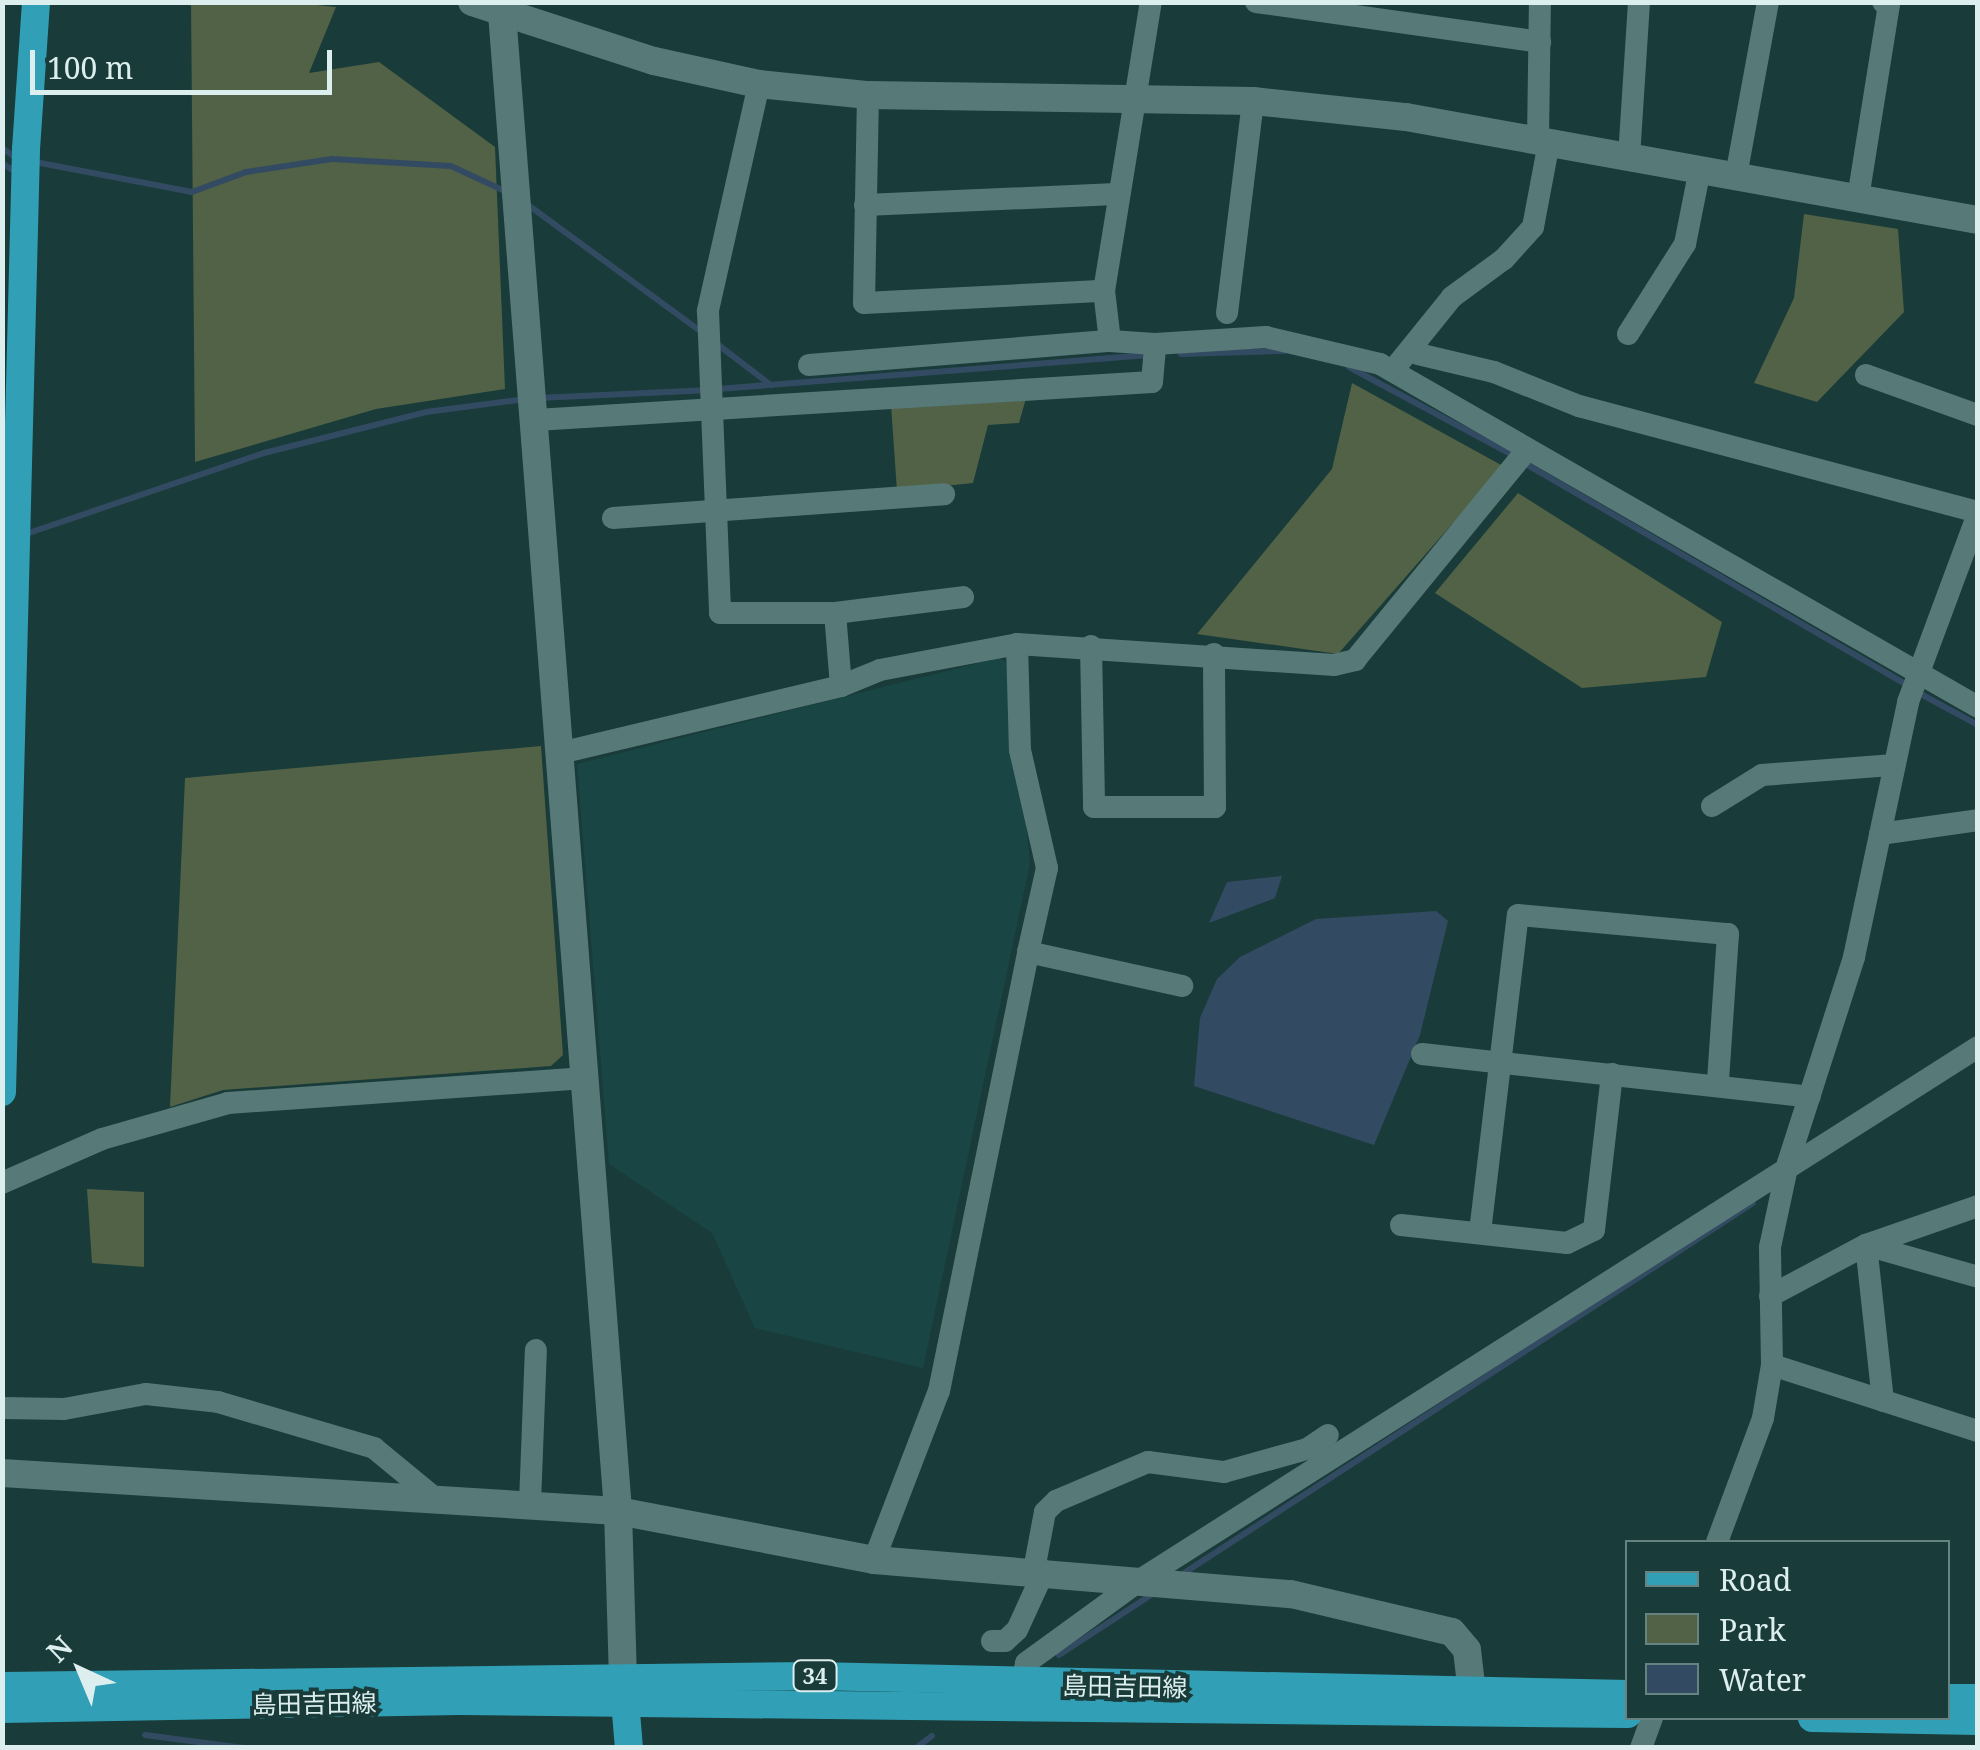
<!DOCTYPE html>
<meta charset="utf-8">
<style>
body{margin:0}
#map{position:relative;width:1980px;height:1750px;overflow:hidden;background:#193b39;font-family:"Noto Serif","Noto Sans JP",serif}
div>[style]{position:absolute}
.built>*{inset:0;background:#194644}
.green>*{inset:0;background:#516246}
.water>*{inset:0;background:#334b62}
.stream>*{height:6px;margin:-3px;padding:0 3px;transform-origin:3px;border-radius:3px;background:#334b62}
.minor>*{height:22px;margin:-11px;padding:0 11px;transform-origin:11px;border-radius:11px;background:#577977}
.tertiary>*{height:28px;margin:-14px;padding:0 14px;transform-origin:14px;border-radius:14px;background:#577977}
.primary>*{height:28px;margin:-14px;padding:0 14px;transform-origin:14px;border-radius:14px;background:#31a0b6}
span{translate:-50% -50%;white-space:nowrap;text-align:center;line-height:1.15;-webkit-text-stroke:8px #193b39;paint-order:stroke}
.shield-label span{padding:2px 8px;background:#193b39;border:2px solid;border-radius:8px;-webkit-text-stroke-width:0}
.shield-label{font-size:22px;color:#dceeed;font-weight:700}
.street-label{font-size:25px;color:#dceeed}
.frame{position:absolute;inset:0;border:5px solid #dceeed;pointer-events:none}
.legend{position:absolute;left:1625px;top:1540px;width:325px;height:180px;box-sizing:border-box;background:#193b39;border:2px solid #678381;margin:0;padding:12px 18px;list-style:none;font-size:30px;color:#dceeed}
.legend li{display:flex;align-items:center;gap:20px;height:50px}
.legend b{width:50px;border:2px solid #678381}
.north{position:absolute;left:30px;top:1620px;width:100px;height:100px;-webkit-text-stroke:8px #193b39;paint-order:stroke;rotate:316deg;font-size:28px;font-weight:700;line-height:40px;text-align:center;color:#dceeed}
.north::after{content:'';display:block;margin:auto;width:35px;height:45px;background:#dceeed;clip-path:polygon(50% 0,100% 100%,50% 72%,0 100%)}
.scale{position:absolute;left:30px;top:50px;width:302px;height:45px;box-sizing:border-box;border:5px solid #dceeed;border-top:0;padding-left:12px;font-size:30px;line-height:35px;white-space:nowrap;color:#dceeed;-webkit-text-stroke:8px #193b39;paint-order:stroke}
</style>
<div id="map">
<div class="built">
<div style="clip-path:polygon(999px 658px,1009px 664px,1030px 863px,923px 1368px,755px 1328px,712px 1233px,609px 1164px,577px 764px)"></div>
</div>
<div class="green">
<div style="clip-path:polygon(288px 2px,336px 7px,309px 73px,379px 62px,495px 147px,505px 389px,376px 409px,195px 462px,191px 3px)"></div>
<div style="clip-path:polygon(1804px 214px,1898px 229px,1904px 312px,1817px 402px,1754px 383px,1794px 298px)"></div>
<div style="clip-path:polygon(1352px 383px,1503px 466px,1338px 654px,1197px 634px,1332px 469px)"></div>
<div style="clip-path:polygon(1027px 395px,1019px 423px,988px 425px,973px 483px,897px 491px,891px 405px)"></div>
<div style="clip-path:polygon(1518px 493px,1722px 622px,1706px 677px,1582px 688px,1435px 593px)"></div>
<div style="clip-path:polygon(541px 746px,563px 1055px,551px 1066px,223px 1090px,170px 1107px,185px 778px)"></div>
<div style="clip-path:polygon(87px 1189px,144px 1192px,144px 1267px,92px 1263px)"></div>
</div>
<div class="water">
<div style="clip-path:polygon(1282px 876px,1275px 898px,1209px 923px,1227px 882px)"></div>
<div style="clip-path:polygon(1436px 911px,1448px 921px,1420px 1035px,1374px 1145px,1194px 1086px,1200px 1018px,1217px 979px,1240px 957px,1316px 919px)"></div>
</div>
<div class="stream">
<div style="left:2px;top:148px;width:19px;rotate:35deg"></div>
<div style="left:35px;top:162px;width:160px;rotate:10.8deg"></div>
<div style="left:192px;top:192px;width:58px;rotate:-20.3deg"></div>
<div style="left:246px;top:172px;width:87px;rotate:-8.6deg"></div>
<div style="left:332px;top:159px;width:119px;rotate:3.4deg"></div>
<div style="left:451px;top:166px;width:64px;rotate:25deg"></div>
<div style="left:2px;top:163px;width:11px;rotate:34deg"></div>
<div style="left:11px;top:169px;width:8px;rotate:-45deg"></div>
<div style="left:524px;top:202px;width:222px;rotate:36.2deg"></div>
<div style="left:717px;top:344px;width:68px;rotate:37.2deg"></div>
<div style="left:1181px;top:354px;width:103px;rotate:-1.7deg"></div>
<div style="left:1349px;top:367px;width:187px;rotate:28.3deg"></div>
<div style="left:718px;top:389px;width:432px;rotate:-4.5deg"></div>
<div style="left:538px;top:398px;width:167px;rotate:-2.7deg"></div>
<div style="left:1524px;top:463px;width:443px;rotate:30.1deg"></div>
<div style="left:23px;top:535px;width:255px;rotate:-18.8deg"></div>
<div style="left:264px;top:453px;width:167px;rotate:-14.2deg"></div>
<div style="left:426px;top:412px;width:101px;rotate:-7.4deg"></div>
<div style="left:1917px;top:692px;width:69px;rotate:28.4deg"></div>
<div style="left:1181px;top:1575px;width:682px;rotate:-33.04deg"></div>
<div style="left:1059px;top:1655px;width:113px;rotate:-33.1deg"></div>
<div style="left:145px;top:1735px;width:100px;rotate:7.5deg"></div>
<div style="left:916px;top:1748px;width:20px;rotate:-37deg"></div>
</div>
<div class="minor">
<div style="left:1256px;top:2px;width:287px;rotate:8deg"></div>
<div style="left:759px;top:84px;width:233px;rotate:102.7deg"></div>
<div style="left:708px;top:311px;width:302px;rotate:87.7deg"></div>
<div style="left:720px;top:613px;width:115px"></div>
<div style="left:835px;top:613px;width:129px;rotate:-7.1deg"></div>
<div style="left:868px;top:95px;width:208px;rotate:91.1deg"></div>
<div style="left:864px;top:303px;width:240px;rotate:-2.9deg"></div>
<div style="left:1538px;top:140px;width:138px;rotate:-89.2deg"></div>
<div style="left:1629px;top:157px;width:155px;rotate:-86.3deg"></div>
<div style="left:1736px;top:176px;width:177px;rotate:-79.6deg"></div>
<div style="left:1858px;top:198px;width:196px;rotate:-80.9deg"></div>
<div style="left:1889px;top:4px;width:6px;rotate:-162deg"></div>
<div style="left:865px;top:205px;width:251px;rotate:-2.5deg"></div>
<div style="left:1227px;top:313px;width:214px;rotate:-83deg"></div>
<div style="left:1628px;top:334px;width:107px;rotate:-57.7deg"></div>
<div style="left:1685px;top:244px;width:76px;rotate:-78.7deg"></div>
<div style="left:1155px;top:344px;width:111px;rotate:-3.6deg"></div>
<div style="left:1266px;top:337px;width:117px;rotate:13.3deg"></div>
<div style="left:1380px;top:364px;width:689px;rotate:29.84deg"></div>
<div style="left:1418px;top:354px;width:78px;rotate:13.3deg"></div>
<div style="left:1494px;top:372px;width:92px;rotate:21.8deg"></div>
<div style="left:1579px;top:406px;width:413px;rotate:14.9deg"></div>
<div style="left:1398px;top:364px;width:86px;rotate:-51.1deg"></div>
<div style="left:1452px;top:297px;width:64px;rotate:-36.2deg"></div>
<div style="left:1504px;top:259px;width:43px;rotate:-47.8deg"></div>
<div style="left:1533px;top:227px;width:86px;rotate:-79.3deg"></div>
<div style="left:809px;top:365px;width:302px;rotate:-4.6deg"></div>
<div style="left:1110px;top:341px;width:50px;rotate:-96.8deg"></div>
<div style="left:1104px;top:291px;width:293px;rotate:-80.8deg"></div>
<div style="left:1866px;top:375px;width:119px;rotate:19.7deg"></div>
<div style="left:536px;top:420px;width:617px;rotate:-3.53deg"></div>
<div style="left:1152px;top:382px;width:38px;rotate:-85deg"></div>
<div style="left:1155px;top:344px;width:45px;rotate:-176.2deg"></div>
<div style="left:613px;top:518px;width:332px;rotate:-4.1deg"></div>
<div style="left:835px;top:613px;width:73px;rotate:85.3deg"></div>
<div style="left:841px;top:686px;width:42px;rotate:-22.3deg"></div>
<div style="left:880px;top:670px;width:139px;rotate:-10.7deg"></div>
<div style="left:1017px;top:644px;width:318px;rotate:3.8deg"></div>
<div style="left:1334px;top:665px;width:22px;rotate:-13deg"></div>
<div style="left:1355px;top:660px;width:271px;rotate:-50.7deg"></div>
<div style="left:1017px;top:644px;width:106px;rotate:88.4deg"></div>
<div style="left:1020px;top:750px;width:121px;rotate:77.1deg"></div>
<div style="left:1047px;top:868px;width:86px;rotate:102.7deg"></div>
<div style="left:1028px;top:952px;width:158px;rotate:12.4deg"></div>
<div style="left:1091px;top:646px;width:161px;rotate:88.9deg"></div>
<div style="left:1094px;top:807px;width:121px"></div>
<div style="left:1215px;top:807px;width:153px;rotate:-90.4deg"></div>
<div style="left:560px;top:753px;width:289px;rotate:-13.4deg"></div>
<div style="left:1712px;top:806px;width:59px;rotate:-31.8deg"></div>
<div style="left:1762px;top:775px;width:129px;rotate:-4.4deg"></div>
<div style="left:1880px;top:834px;width:99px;rotate:-8.1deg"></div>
<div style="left:1422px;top:1054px;width:390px;rotate:6.3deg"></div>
<div style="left:2px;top:1183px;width:109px;rotate:-23.7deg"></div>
<div style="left:102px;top:1139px;width:131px;rotate:-15.9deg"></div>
<div style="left:228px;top:1103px;width:358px;rotate:-4deg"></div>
<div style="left:1401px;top:1225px;width:167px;rotate:6.2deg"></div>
<div style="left:1567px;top:1243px;width:30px;rotate:-26deg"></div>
<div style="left:1594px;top:1230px;width:157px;rotate:-83.4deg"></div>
<div style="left:1480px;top:1232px;width:319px;rotate:-83.2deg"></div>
<div style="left:1518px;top:915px;width:211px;rotate:5.2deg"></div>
<div style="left:1728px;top:934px;width:148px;rotate:93.9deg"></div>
<div style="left:1770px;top:1296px;width:109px;rotate:-28deg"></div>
<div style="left:1866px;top:1245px;width:119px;rotate:-19.2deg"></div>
<div style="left:1772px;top:1365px;width:216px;rotate:17.8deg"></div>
<div style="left:1883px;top:1401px;width:157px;rotate:-96.2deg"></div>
<div style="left:1866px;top:1245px;width:116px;rotate:15.9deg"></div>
<div style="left:2px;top:1408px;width:62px;rotate:0.9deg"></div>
<div style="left:64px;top:1409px;width:83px;rotate:-10.4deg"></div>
<div style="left:146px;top:1394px;width:72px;rotate:6.3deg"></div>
<div style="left:218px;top:1402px;width:163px;rotate:16.4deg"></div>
<div style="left:374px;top:1448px;width:74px;rotate:39.5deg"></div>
<div style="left:530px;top:1503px;width:153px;rotate:-87.8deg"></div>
<div style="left:1717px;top:1542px;width:132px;rotate:-69.6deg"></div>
<div style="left:1763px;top:1418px;width:54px;rotate:-80.4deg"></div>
<div style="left:1772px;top:1365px;width:118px;rotate:-91deg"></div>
<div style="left:1770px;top:1247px;width:86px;rotate:-77.9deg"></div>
<div style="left:1788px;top:1163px;width:216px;rotate:-72.2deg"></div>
<div style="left:1854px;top:957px;width:261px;rotate:-78deg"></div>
<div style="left:1908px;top:702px;width:201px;rotate:-69.6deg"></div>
<div style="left:874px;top:1560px;width:181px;rotate:-69deg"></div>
<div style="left:939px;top:1391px;width:448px;rotate:-78.5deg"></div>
<div style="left:1034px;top:1570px;width:59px;rotate:-79.3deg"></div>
<div style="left:1045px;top:1512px;width:16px;rotate:-45deg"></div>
<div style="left:1056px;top:1501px;width:100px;rotate:-23deg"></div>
<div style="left:1148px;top:1462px;width:77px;rotate:7.5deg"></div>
<div style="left:1224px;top:1472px;width:86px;rotate:-15.5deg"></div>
<div style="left:1307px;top:1449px;width:25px;rotate:-34deg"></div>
<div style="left:992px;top:1641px;width:13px"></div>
<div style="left:1005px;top:1641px;width:16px;rotate:-43deg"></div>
<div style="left:1017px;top:1630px;width:65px;rotate:-65.4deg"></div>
<div style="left:1022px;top:1684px;width:21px;rotate:-79deg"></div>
<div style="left:1026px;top:1663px;width:145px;rotate:-36deg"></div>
<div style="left:1143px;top:1578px;width:990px;rotate:-32.45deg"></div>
<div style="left:1641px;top:1748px;width:32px;rotate:-70deg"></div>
</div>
<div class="tertiary">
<div style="left:472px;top:2px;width:191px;rotate:18deg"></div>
<div style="left:654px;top:61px;width:107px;rotate:12.4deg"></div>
<div style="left:759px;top:84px;width:110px;rotate:5.8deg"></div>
<div style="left:868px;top:95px;width:385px;rotate:0.9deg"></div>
<div style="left:1253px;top:101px;width:154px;rotate:6deg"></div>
<div style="left:1406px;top:117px;width:581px;rotate:10.21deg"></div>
<div style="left:502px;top:13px;width:1502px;rotate:85.57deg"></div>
<div style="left:618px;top:1511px;width:165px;rotate:88.3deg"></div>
<div style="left:2px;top:1473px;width:617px;rotate:3.53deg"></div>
<div style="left:618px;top:1511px;width:261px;rotate:10.8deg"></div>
<div style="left:874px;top:1560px;width:418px;rotate:4.7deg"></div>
<div style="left:1291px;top:1594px;width:165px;rotate:13.3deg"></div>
<div style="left:1452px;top:1632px;width:23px;rotate:50deg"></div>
<div style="left:1467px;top:1650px;width:43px;rotate:83.4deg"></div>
</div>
<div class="primary">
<div style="left:2px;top:1092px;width:943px;rotate:-88.54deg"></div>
<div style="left:26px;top:149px;width:147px;rotate:-86.1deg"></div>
<div style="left:2px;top:1686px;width:812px;rotate:-0.71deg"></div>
<div style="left:814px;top:1676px;width:814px;rotate:1.27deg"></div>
<div style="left:624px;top:1689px;width:59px;rotate:85.2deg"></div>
<div style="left:1948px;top:1698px;width:30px"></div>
<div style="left:2px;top:1709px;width:458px;rotate:-1deg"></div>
<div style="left:460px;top:1701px;width:1168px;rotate:0.64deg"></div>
<div style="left:1812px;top:1718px;width:166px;rotate:1deg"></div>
</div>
<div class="shield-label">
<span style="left:815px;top:1676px">34</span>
</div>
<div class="street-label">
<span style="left:1125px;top:1686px;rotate:1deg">島田吉田線</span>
<span style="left:314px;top:1703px;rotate:-1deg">島田吉田線</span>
</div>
<div class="frame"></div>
<ul class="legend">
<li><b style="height:12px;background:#31a0b6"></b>Road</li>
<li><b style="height:28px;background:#516246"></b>Park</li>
<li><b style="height:28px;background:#334b62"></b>Water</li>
</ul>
<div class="north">N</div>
<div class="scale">100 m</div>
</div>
